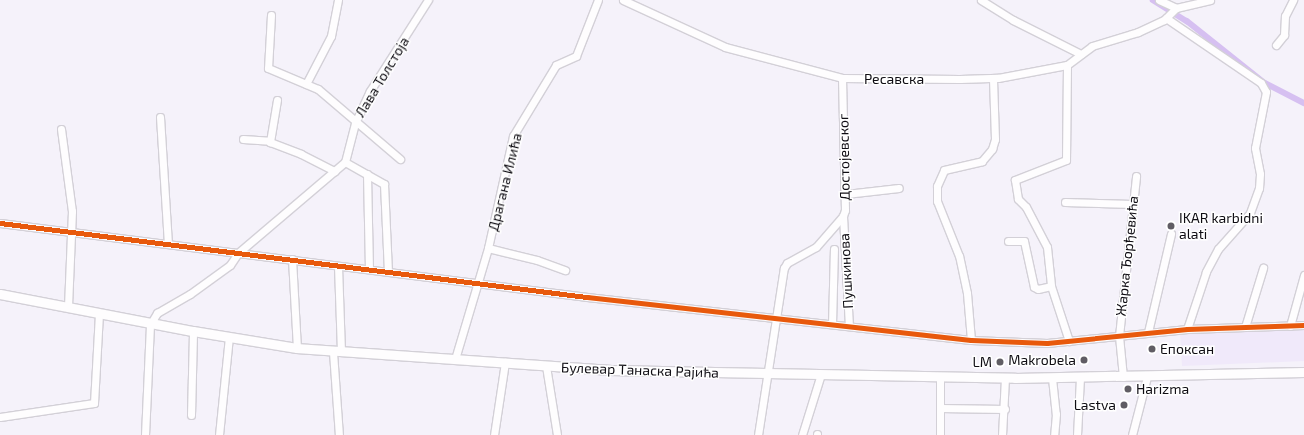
<!DOCTYPE html>
<meta charset="utf-8">
<style>
body{margin:0}
#map{position:relative;width:1304px;height:435px;overflow:hidden;background:#f5f2fa;font-family:"Exo 2",sans-serif}
div>[style]{position:absolute}
.built>*{inset:0;background:#f0e9fa}
.canal>*{height:5.5px;margin:-2.75px;padding:0 2.75px;transform-origin:2.75px;border-radius:2.75px;background:#d6c0f1}
.roads{filter:drop-shadow(1px 0 #d3d0d7) drop-shadow(-1px 0 #d3d0d7) drop-shadow(0 1px #d3d0d7) drop-shadow(0 -1px #d3d0d7)}
.minor>*{height:7px;margin:-3.5px;padding:0 3.5px;transform-origin:3.5px;border-radius:3.5px;background:#fefdfe}
.major>*{height:9px;margin:-4.5px;padding:0 4.5px;transform-origin:4.5px;border-radius:4.5px;background:#fefdfe}
.cycleway>*{height:5px;margin:-2.5px;padding:0 2.5px;transform-origin:2.5px;border-radius:2.5px;background:#e8590c}
.dots>*{width:11px;height:11px;translate:-50% -50%;box-sizing:border-box;border:2px solid #fff;border-radius:50%}
span{translate:-50% -50%;white-space:nowrap;text-align:center;line-height:1.15;-webkit-text-stroke:3px #fff;paint-order:stroke}
.street-label{font-size:14px;color:#0f0d13}
.poi-label{font-size:14px;color:#0f0d13}
.left{translate:0 -50%;text-align:left}
.right{translate:-100% -50%;text-align:right}
</style>
<div id="map">
<div class="built">
<div style="clip-path:polygon(1304px 329px,1304px 361px,1182px 366px,1180px 333px)"></div>
</div>
<div class="canal">
<div style="left:1153px;top:0;width:40px;rotate:32deg"></div>
<div style="left:1187px;top:21px;width:100px;rotate:38.5deg"></div>
<div style="left:1265px;top:83px;width:44px;rotate:27.1deg"></div>
</div>
<div class="roads">
<div class="minor">
<div style="left:623px;top:0;width:112px;rotate:24.7deg"></div>
<div style="left:725px;top:47px;width:121px;rotate:14.8deg"></div>
<div style="left:842px;top:78px;width:118px;rotate:0.5deg"></div>
<div style="left:960px;top:79px;width:38px;rotate:-2deg"></div>
<div style="left:998px;top:78px;width:70px;rotate:-10.7deg"></div>
<div style="left:1067px;top:65px;width:31px;rotate:-37deg"></div>
<div style="left:1092px;top:46px;width:48px;rotate:-16.9deg"></div>
<div style="left:1138px;top:32px;width:29px;rotate:-25deg"></div>
<div style="left:1164px;top:20px;width:17px;rotate:-45deg"></div>
<div style="left:1176px;top:8px;width:35px;rotate:-13deg"></div>
<div style="left:981px;top:0;width:38px;rotate:32deg"></div>
<div style="left:1013px;top:20px;width:76px;rotate:26.6deg"></div>
<div style="left:1159px;top:0;width:19px;rotate:25deg"></div>
<div style="left:271px;top:15px;width:53px;rotate:93.2deg"></div>
<div style="left:268px;top:68px;width:54px;rotate:22.8deg"></div>
<div style="left:318px;top:89px;width:108px;rotate:40.5deg"></div>
<div style="left:1166px;top:18px;width:115px;rotate:34.4deg"></div>
<div style="left:1261px;top:83px;width:10px;rotate:61deg"></div>
<div style="left:1266px;top:92px;width:57px;rotate:101.1deg"></div>
<div style="left:1255px;top:148px;width:26px;rotate:79deg"></div>
<div style="left:1260px;top:174px;width:14px;rotate:94deg"></div>
<div style="left:1259px;top:188px;width:27px;rotate:110deg"></div>
<div style="left:1250px;top:213px;width:48px;rotate:131.6deg"></div>
<div style="left:1218px;top:249px;width:26px;rotate:118deg"></div>
<div style="left:1206px;top:272px;width:60px;rotate:108.4deg"></div>
<div style="left:1276px;top:45px;width:13px;rotate:-51deg"></div>
<div style="left:1284px;top:35px;width:19px;rotate:-87deg"></div>
<div style="left:1285px;top:16px;width:18px;rotate:-63deg"></div>
<div style="left:1067px;top:65px;width:95px;rotate:90.6deg"></div>
<div style="left:1066px;top:160px;width:55px;rotate:158.6deg"></div>
<div style="left:1015px;top:180px;width:19px;rotate:81deg"></div>
<div style="left:1018px;top:199px;width:11px;rotate:45deg"></div>
<div style="left:1026px;top:207px;width:45px;rotate:62.3deg"></div>
<div style="left:1047px;top:247px;width:39px;rotate:84deg"></div>
<div style="left:1051px;top:286px;width:58px;rotate:71.9deg"></div>
<div style="left:306px;top:84px;width:54px;rotate:-62.5deg"></div>
<div style="left:331px;top:36px;width:37px;rotate:-79deg"></div>
<div style="left:277px;top:100px;width:43px;rotate:99.5deg"></div>
<div style="left:270px;top:142px;width:33px;rotate:21deg"></div>
<div style="left:301px;top:154px;width:38px;rotate:27deg"></div>
<div style="left:160px;top:117px;width:127px;rotate:86.4deg"></div>
<div style="left:61px;top:129px;width:83px;rotate:82.4deg"></div>
<div style="left:72px;top:211px;width:96px;rotate:92.4deg"></div>
<div style="left:243px;top:139px;width:26px;rotate:4deg"></div>
<div style="left:345px;top:162px;width:45px;rotate:29.4deg"></div>
<div style="left:384px;top:184px;width:87px;rotate:87.4deg"></div>
<div style="left:367px;top:174px;width:95px;rotate:88.8deg"></div>
<div style="left:846px;top:194px;width:53px;rotate:-6.5deg"></div>
<div style="left:1065px;top:202px;width:67px;rotate:1.7deg"></div>
<div style="left:843px;top:216px;width:110px;rotate:86.9deg"></div>
<div style="left:0;top:223px;width:592px;rotate:7.19deg"></div>
<div style="left:587px;top:297px;width:386px;rotate:6.4deg"></div>
<div style="left:971px;top:340px;width:76px;rotate:2.3deg"></div>
<div style="left:1047px;top:343px;width:141px;rotate:-5.7deg"></div>
<div style="left:1187px;top:329px;width:117px;rotate:-2deg"></div>
<div style="left:1008px;top:241px;width:16px"></div>
<div style="left:1024px;top:241px;width:47px;rotate:77.7deg"></div>
<div style="left:1034px;top:287px;width:4px;rotate:27deg"></div>
<div style="left:1038px;top:289px;width:13px;rotate:-13deg"></div>
<div style="left:488px;top:248px;width:50px;rotate:13.8deg"></div>
<div style="left:537px;top:260px;width:30px;rotate:20deg"></div>
<div style="left:292px;top:259px;width:89px;rotate:86.8deg"></div>
<div style="left:338px;top:266px;width:86px;rotate:88deg"></div>
<div style="left:151px;top:323px;width:12px;rotate:-59deg"></div>
<div style="left:157px;top:313px;width:38px;rotate:-30deg"></div>
<div style="left:190px;top:294px;width:49px;rotate:-35.9deg"></div>
<div style="left:230px;top:265px;width:14px;rotate:-56deg"></div>
<div style="left:238px;top:253px;width:140px;rotate:-40.4deg"></div>
<div style="left:345px;top:162px;width:40px;rotate:-75.6deg"></div>
<div style="left:355px;top:123px;width:35px;rotate:-65deg"></div>
<div style="left:370px;top:91px;width:108px;rotate:-57.5deg"></div>
<div style="left:832px;top:324px;width:75px;rotate:-88.5deg"></div>
<div style="left:1290px;top:326px;width:53px;rotate:-74.6deg"></div>
<div style="left:1245px;top:327px;width:62px;rotate:-73deg"></div>
<div style="left:1148px;top:332px;width:101px;rotate:-76.8deg"></div>
<div style="left:971px;top:340px;width:47px;rotate:-94.9deg"></div>
<div style="left:967px;top:293px;width:38px;rotate:-102deg"></div>
<div style="left:959px;top:256px;width:59px;rotate:-111.8deg"></div>
<div style="left:937px;top:201px;width:15px;rotate:-90deg"></div>
<div style="left:937px;top:186px;width:17px;rotate:-66deg"></div>
<div style="left:944px;top:170px;width:39px;rotate:-13deg"></div>
<div style="left:982px;top:161px;width:16px;rotate:-50deg"></div>
<div style="left:992px;top:149px;width:10px;rotate:-73deg"></div>
<div style="left:995px;top:139px;width:61px;rotate:-91.9deg"></div>
<div style="left:333px;top:352px;width:83px;rotate:85.9deg"></div>
<div style="left:455px;top:359px;width:116px;rotate:-73.4deg"></div>
<div style="left:488px;top:248px;width:115px;rotate:-77.4deg"></div>
<div style="left:513px;top:136px;width:83px;rotate:-58.8deg"></div>
<div style="left:556px;top:65px;width:22px;rotate:-24deg"></div>
<div style="left:576px;top:56px;width:60px;rotate:-68.6deg"></div>
<div style="left:546px;top:366px;width:70px;rotate:80.9deg"></div>
<div style="left:1123px;top:377px;width:41px;rotate:-95.6deg"></div>
<div style="left:1119px;top:336px;width:161px;rotate:-83.9deg"></div>
<div style="left:1052px;top:378px;width:36px;rotate:84deg"></div>
<div style="left:1056px;top:414px;width:21px;rotate:95deg"></div>
<div style="left:940px;top:408px;width:65px;rotate:0.9deg"></div>
<div style="left:191px;top:415px;width:84px;rotate:-88.6deg"></div>
<div style="left:0;top:417px;width:95px;rotate:-8.5deg"></div>
<div style="left:94px;top:403px;width:90px;rotate:-86.8deg"></div>
<div style="left:145px;top:435px;width:112px;rotate:-87.4deg"></div>
<div style="left:219px;top:435px;width:99px;rotate:-84.2deg"></div>
<div style="left:494px;top:435px;width:74px;rotate:-81.4deg"></div>
<div style="left:758px;top:435px;width:169px;rotate:-81.2deg"></div>
<div style="left:784px;top:268px;width:6px;rotate:-59deg"></div>
<div style="left:787px;top:263px;width:33px;rotate:-29deg"></div>
<div style="left:816px;top:247px;width:41px;rotate:-48.9deg"></div>
<div style="left:843px;top:216px;width:6px;rotate:-72deg"></div>
<div style="left:845px;top:210px;width:132px;rotate:-91.3deg"></div>
<div style="left:802px;top:435px;width:64px;rotate:-72.7deg"></div>
<div style="left:817px;top:435px;width:1px;rotate:-90deg"></div>
<div style="left:940px;top:435px;width:59px;rotate:-90deg"></div>
<div style="left:1002px;top:435px;width:57px;rotate:-87deg"></div>
<div style="left:1077px;top:435px;width:57px;rotate:-87deg"></div>
<div style="left:1132px;top:435px;width:60px;rotate:-75.5deg"></div>
</div>
<div class="major">
<div style="left:0;top:294px;width:197px;rotate:10.9deg"></div>
<div style="left:193px;top:331px;width:105px;rotate:9.3deg"></div>
<div style="left:297px;top:348px;width:314px;rotate:4deg"></div>
<div style="left:610px;top:370px;width:405px;rotate:1.1deg"></div>
<div style="left:1015px;top:378px;width:289px;rotate:-1.2deg"></div>
</div>
</div>
<div class="cycleway">
<div style="left:0;top:223px;width:592px;rotate:7.19deg"></div>
<div style="left:587px;top:297px;width:386px;rotate:6.4deg"></div>
<div style="left:971px;top:340px;width:76px;rotate:2.3deg"></div>
<div style="left:1047px;top:343px;width:141px;rotate:-5.7deg"></div>
<div style="left:1187px;top:329px;width:117px;rotate:-2deg"></div>
</div>
<div class="dots">
<div style="left:1171px;top:226px;background:#605d64"></div>
<div style="left:1152px;top:349px;background:#605d64"></div>
<div style="left:1084px;top:360px;background:#605d64"></div>
<div style="left:1000px;top:362px;background:#605d64"></div>
<div style="left:1128px;top:389px;background:#605d64"></div>
<div style="left:1124px;top:405px;background:#605d64"></div>
</div>
<div class="street-label">
<span style="left:382px;top:77px;rotate:-59deg">Лава Толстоја</span>
<span style="left:894px;top:79px">Ресавска</span>
<span style="left:844px;top:157px;rotate:-91deg">Достојевског</span>
<span style="left:505px;top:182px;rotate:-76deg">Драгана Илића</span>
<span style="left:1127px;top:256px;rotate:-84deg">Жарка Ђорђевића</span>
<span style="left:846px;top:271px;rotate:-93deg">Пушкинова</span>
<span style="left:640px;top:370px;rotate:2deg">Булевар Танаска Рајића</span>
</div>
<div class="poi-label">
<span class="left" style="left:1179px;top:226px">IKAR karbidni<br>alati</span>
<span class="left" style="left:1160px;top:349px">Епоксан</span>
<span class="right" style="left:1076px;top:360px">Makrobela</span>
<span class="right" style="left:992px;top:362px">LM</span>
<span class="left" style="left:1136px;top:389px">Harizma</span>
<span class="right" style="left:1116px;top:405px">Lastva</span>
</div>
</div>
